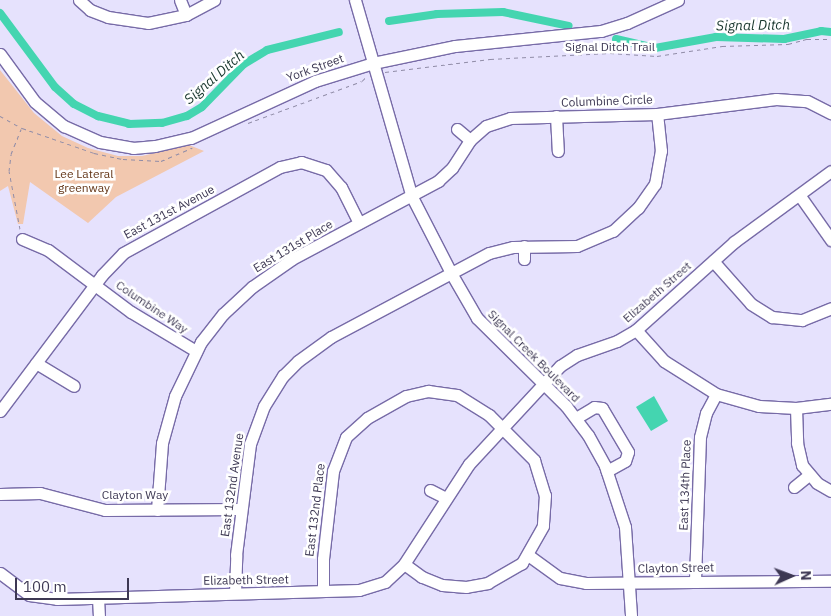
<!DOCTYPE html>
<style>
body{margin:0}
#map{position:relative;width:831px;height:616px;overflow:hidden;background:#e6e2fd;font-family:"IBM Plex Sans",sans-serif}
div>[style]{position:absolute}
.green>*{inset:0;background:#f2c8af}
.water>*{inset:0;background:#44d5b0}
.canal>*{height:8px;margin:-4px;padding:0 4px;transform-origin:4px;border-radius:4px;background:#44d5b0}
.path>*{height:1px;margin-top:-0.5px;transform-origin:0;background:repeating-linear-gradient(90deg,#908ca7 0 4px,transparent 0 8px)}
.roads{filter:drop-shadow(1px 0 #776ba7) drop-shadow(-1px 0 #776ba7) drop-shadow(0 1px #776ba7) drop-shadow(0 -1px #776ba7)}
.minor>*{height:11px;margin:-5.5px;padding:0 5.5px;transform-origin:5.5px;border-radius:5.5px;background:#fff}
span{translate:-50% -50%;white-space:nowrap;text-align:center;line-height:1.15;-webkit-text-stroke:5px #fff;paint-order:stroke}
.street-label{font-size:12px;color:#3d3853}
.park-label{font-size:12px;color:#633516}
.water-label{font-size:14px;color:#1a382f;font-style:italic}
.north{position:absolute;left:766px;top:551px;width:50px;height:50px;-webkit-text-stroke:4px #fff;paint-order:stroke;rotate:88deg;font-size:14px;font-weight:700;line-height:20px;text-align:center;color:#3d3853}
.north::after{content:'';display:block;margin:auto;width:18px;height:22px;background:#3d3853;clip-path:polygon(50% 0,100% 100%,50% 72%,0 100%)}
.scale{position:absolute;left:15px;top:578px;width:114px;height:22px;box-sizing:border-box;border:2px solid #3d3853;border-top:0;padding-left:6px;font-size:15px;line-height:18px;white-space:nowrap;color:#3d3853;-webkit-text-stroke:4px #fff;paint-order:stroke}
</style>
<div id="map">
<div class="green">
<div style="clip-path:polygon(0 70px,34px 113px,62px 136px,88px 148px,118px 156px,142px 156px,189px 145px,204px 151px,116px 197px,88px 223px,30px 182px,23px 224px,18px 224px,8px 186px,0 191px)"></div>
</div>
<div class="water">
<div style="clip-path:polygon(654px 396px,668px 421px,651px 431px,636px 407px)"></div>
</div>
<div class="canal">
<div style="left:0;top:13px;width:92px;rotate:53.4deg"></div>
<div style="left:55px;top:87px;width:25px;rotate:42deg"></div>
<div style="left:74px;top:104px;width:27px;rotate:27deg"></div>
<div style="left:98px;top:116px;width:32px;rotate:14deg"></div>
<div style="left:129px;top:124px;width:33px;rotate:-2deg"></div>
<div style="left:162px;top:123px;width:26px;rotate:-16deg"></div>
<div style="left:187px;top:116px;width:17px;rotate:-31deg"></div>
<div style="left:202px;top:107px;width:60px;rotate:-45.7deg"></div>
<div style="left:244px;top:64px;width:27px;rotate:-31deg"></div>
<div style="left:267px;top:50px;width:74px;rotate:-14deg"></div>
<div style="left:389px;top:21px;width:49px;rotate:-8.3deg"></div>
<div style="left:437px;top:14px;width:66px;rotate:-1.7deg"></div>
<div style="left:503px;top:12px;width:67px;rotate:12deg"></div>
<div style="left:616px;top:39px;width:40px;rotate:13deg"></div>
<div style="left:655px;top:48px;width:62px;rotate:-10.2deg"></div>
<div style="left:716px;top:37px;width:68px;rotate:1.7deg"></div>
<div style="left:784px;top:39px;width:38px;rotate:-12deg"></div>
<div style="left:821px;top:31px;width:10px;rotate:6deg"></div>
</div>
<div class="path">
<div style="left:385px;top:72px;width:106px;rotate:-7.1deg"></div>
<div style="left:490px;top:59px;width:120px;rotate:-2.9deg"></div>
<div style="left:610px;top:53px;width:47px;rotate:3.7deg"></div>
<div style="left:657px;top:56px;width:66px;rotate:-8.7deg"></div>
<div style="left:722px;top:46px;width:66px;rotate:-1.7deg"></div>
<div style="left:788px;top:44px;width:20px;rotate:-15deg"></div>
<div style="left:807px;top:39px;width:24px"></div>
<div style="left:0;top:116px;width:25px;rotate:29deg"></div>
<div style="left:22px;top:128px;width:76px;rotate:19.1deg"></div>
<div style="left:94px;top:153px;width:30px;rotate:12deg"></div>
<div style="left:123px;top:159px;width:38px;rotate:3deg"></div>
<div style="left:161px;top:161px;width:34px;rotate:-23deg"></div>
<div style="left:248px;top:123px;width:121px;rotate:-20.2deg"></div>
<div style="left:362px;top:81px;width:7px;rotate:-45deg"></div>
<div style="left:20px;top:229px;width:59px;rotate:-100.7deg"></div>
<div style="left:9px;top:171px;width:17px;rotate:-83deg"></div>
<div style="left:11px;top:154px;width:27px;rotate:-68deg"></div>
</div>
<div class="roads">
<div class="minor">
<div style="left:79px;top:0;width:15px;rotate:42deg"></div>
<div style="left:90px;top:10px;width:19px;rotate:21deg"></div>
<div style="left:108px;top:17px;width:40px;rotate:8.5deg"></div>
<div style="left:148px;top:23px;width:39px;rotate:-12deg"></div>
<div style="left:186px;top:15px;width:32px;rotate:-28deg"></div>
<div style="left:180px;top:0;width:16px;rotate:68deg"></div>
<div style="left:355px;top:0;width:205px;rotate:73.9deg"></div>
<div style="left:412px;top:197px;width:85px;rotate:62.8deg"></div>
<div style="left:451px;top:273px;width:52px;rotate:60deg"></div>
<div style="left:477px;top:318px;width:125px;rotate:44.7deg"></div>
<div style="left:566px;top:406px;width:36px;rotate:53deg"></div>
<div style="left:588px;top:435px;width:35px;rotate:61deg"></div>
<div style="left:605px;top:466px;width:64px;rotate:71.8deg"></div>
<div style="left:625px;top:527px;width:89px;rotate:86.1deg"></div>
<div style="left:0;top:54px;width:59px;rotate:53.9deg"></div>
<div style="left:35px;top:102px;width:38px;rotate:40deg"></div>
<div style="left:64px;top:126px;width:39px;rotate:24deg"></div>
<div style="left:100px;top:142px;width:34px;rotate:10deg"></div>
<div style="left:133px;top:148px;width:22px;rotate:-5deg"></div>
<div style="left:155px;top:146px;width:37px;rotate:-13deg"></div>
<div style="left:191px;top:138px;width:136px;rotate:-24.7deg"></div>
<div style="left:315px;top:81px;width:61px;rotate:-17.2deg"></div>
<div style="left:373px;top:63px;width:84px;rotate:-11.7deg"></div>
<div style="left:455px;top:46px;width:147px;rotate:-5.9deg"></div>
<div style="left:601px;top:31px;width:27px;rotate:-17deg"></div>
<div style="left:627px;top:23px;width:56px;rotate:-24.3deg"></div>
<div style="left:556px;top:116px;width:35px;rotate:87deg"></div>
<div style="left:457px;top:129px;width:17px;rotate:40deg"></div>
<div style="left:800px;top:196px;width:54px;rotate:54.8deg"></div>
<div style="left:22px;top:239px;width:28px;rotate:23deg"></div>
<div style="left:48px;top:250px;width:104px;rotate:36.8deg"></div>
<div style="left:131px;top:312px;width:76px;rotate:31deg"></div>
<div style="left:524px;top:246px;width:13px;rotate:90deg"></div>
<div style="left:713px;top:261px;width:57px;rotate:48.5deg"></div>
<div style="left:751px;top:304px;width:25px;rotate:32deg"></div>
<div style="left:772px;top:317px;width:30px;rotate:6deg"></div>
<div style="left:802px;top:320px;width:31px;rotate:-22deg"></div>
<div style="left:636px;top:330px;width:42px;rotate:47.9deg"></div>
<div style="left:664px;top:361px;width:62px;rotate:32.4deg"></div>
<div style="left:716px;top:394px;width:45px;rotate:15.6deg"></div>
<div style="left:759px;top:406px;width:37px;rotate:3deg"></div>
<div style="left:796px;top:408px;width:35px;rotate:-7deg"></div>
<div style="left:36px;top:363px;width:44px;rotate:31.2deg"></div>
<div style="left:796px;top:408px;width:35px;rotate:88deg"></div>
<div style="left:797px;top:443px;width:23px;rotate:77deg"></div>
<div style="left:802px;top:465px;width:23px;rotate:50deg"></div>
<div style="left:817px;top:483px;width:16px;rotate:30deg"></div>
<div style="left:0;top:411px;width:170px;rotate:-53.1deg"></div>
<div style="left:102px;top:275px;width:30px;rotate:-46deg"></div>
<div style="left:123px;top:253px;width:179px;rotate:-28.7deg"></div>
<div style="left:280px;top:167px;width:22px;rotate:-13deg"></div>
<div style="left:301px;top:162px;width:26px;rotate:18deg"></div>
<div style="left:326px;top:170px;width:23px;rotate:49deg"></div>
<div style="left:341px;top:187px;width:40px;rotate:63.4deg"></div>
<div style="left:576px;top:418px;width:21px;rotate:-31deg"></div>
<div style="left:594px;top:407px;width:8px;rotate:7deg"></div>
<div style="left:602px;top:408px;width:51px;rotate:59.4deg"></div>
<div style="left:628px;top:452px;width:9px;rotate:108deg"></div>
<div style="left:625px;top:461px;width:21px;rotate:151deg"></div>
<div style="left:794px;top:487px;width:19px;rotate:-39deg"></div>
<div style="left:430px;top:490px;width:18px;rotate:27deg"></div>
<div style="left:0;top:494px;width:40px;rotate:-1.4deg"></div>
<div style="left:40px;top:493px;width:67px;rotate:14.7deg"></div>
<div style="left:105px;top:510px;width:136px;rotate:-0.4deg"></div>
<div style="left:157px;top:510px;width:67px;rotate:-85.7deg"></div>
<div style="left:162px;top:443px;width:49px;rotate:-74.5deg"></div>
<div style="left:175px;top:396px;width:60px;rotate:-64.3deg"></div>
<div style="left:201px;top:342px;width:36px;rotate:-52deg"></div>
<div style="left:223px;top:314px;width:40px;rotate:-43deg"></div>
<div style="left:252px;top:287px;width:49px;rotate:-35deg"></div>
<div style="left:292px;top:259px;width:166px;rotate:-28.1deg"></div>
<div style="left:438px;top:181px;width:19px;rotate:-43deg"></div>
<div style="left:452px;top:168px;width:33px;rotate:-57deg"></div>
<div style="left:470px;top:140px;width:21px;rotate:-41deg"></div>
<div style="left:486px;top:126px;width:25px;rotate:-18deg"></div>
<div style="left:510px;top:118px;width:147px;rotate:-1.6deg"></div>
<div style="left:657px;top:114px;width:120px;rotate:-7.2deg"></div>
<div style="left:776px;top:99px;width:31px;rotate:4deg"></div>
<div style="left:807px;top:101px;width:27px;rotate:27deg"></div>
<div style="left:528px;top:555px;width:39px;rotate:36deg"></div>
<div style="left:560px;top:578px;width:26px;rotate:11deg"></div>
<div style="left:586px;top:583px;width:245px;rotate:-0.5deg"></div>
<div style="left:0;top:573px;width:36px;rotate:37deg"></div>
<div style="left:29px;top:595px;width:28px;rotate:8deg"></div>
<div style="left:57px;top:599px;width:302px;rotate:-1.7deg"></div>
<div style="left:359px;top:590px;width:27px;rotate:-17deg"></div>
<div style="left:385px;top:582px;width:26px;rotate:-43deg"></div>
<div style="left:404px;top:564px;width:119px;rotate:-57deg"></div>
<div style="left:469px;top:464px;width:134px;rotate:-47.1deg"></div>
<div style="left:560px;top:366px;width:20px;rotate:-33deg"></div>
<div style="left:577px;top:355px;width:42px;rotate:-19.3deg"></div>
<div style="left:617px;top:341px;width:22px;rotate:-30deg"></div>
<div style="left:636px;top:330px;width:132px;rotate:-41.9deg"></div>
<div style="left:734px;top:242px;width:120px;rotate:-36.2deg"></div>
<div style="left:695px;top:580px;width:143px;rotate:-88deg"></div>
<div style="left:700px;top:437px;width:25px;rotate:-76deg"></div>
<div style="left:706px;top:413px;width:21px;rotate:-62deg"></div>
<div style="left:323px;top:591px;width:32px;rotate:-90deg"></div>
<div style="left:323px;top:559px;width:89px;rotate:-83.5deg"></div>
<div style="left:333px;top:471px;width:36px;rotate:-69deg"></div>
<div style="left:346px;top:437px;width:28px;rotate:-42deg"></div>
<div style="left:367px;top:418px;width:45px;rotate:-29.4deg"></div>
<div style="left:406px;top:396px;width:23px;rotate:-13deg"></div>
<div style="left:428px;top:391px;width:29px;rotate:8deg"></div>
<div style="left:457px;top:395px;width:38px;rotate:32deg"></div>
<div style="left:489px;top:415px;width:64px;rotate:45deg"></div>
<div style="left:534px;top:460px;width:37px;rotate:73deg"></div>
<div style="left:545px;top:495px;width:31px;rotate:94deg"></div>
<div style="left:543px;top:526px;width:43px;rotate:119.6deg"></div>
<div style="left:522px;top:563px;width:39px;rotate:150deg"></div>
<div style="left:488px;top:583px;width:22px;rotate:170deg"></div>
<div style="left:466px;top:587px;width:24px;rotate:-175deg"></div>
<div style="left:442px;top:585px;width:22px;rotate:-158deg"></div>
<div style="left:422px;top:577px;width:22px;rotate:-144deg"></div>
<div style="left:235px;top:593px;width:38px;rotate:-88deg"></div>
<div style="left:236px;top:555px;width:112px;rotate:-82.8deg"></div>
<div style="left:250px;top:444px;width:40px;rotate:-69.8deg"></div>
<div style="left:264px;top:406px;width:36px;rotate:-58deg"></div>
<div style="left:283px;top:376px;width:21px;rotate:-45deg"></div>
<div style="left:298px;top:361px;width:41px;rotate:-36deg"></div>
<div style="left:331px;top:337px;width:179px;rotate:-28deg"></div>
<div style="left:489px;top:253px;width:25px;rotate:-14deg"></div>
<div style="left:513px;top:247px;width:64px;rotate:-0.9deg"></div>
<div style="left:577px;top:246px;width:39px;rotate:-23deg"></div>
<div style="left:613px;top:231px;width:34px;rotate:-43deg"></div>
<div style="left:638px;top:208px;width:29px;rotate:-55deg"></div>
<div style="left:655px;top:184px;width:34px;rotate:-80deg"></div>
<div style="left:661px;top:151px;width:37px;rotate:-96deg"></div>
<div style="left:98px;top:598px;width:18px;rotate:87deg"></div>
</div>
</div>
<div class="street-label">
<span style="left:610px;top:47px">Signal Ditch Trail</span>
<span style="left:315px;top:68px;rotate:-20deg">York Street</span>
<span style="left:607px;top:101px;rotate:-2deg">Columbine Circle</span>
<span style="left:169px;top:212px;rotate:-28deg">East 131st Avenue</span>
<span style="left:293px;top:246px;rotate:-31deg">East 131st Place</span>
<span style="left:657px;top:292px;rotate:-41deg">Elizabeth Street</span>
<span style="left:152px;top:307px;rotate:34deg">Columbine Way</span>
<span style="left:534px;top:356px;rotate:45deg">Signal Creek Boulevard</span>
<span style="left:232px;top:485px;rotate:-82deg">East 132nd Avenue</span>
<span style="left:685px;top:485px;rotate:-88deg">East 134th Place</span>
<span style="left:135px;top:495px">Clayton Way</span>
<span style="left:315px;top:510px;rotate:-83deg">East 132nd Place</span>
<span style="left:676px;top:568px;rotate:-1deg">Clayton Street</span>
<span style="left:246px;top:580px;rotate:-1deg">Elizabeth Street</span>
</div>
<div class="park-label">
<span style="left:84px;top:181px">Lee Lateral<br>greenway</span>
</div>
<div class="water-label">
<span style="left:753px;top:25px;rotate:-1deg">Signal Ditch</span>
<span style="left:214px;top:77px;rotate:-41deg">Signal Ditch</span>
</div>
<div class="north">N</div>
<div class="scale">100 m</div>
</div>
